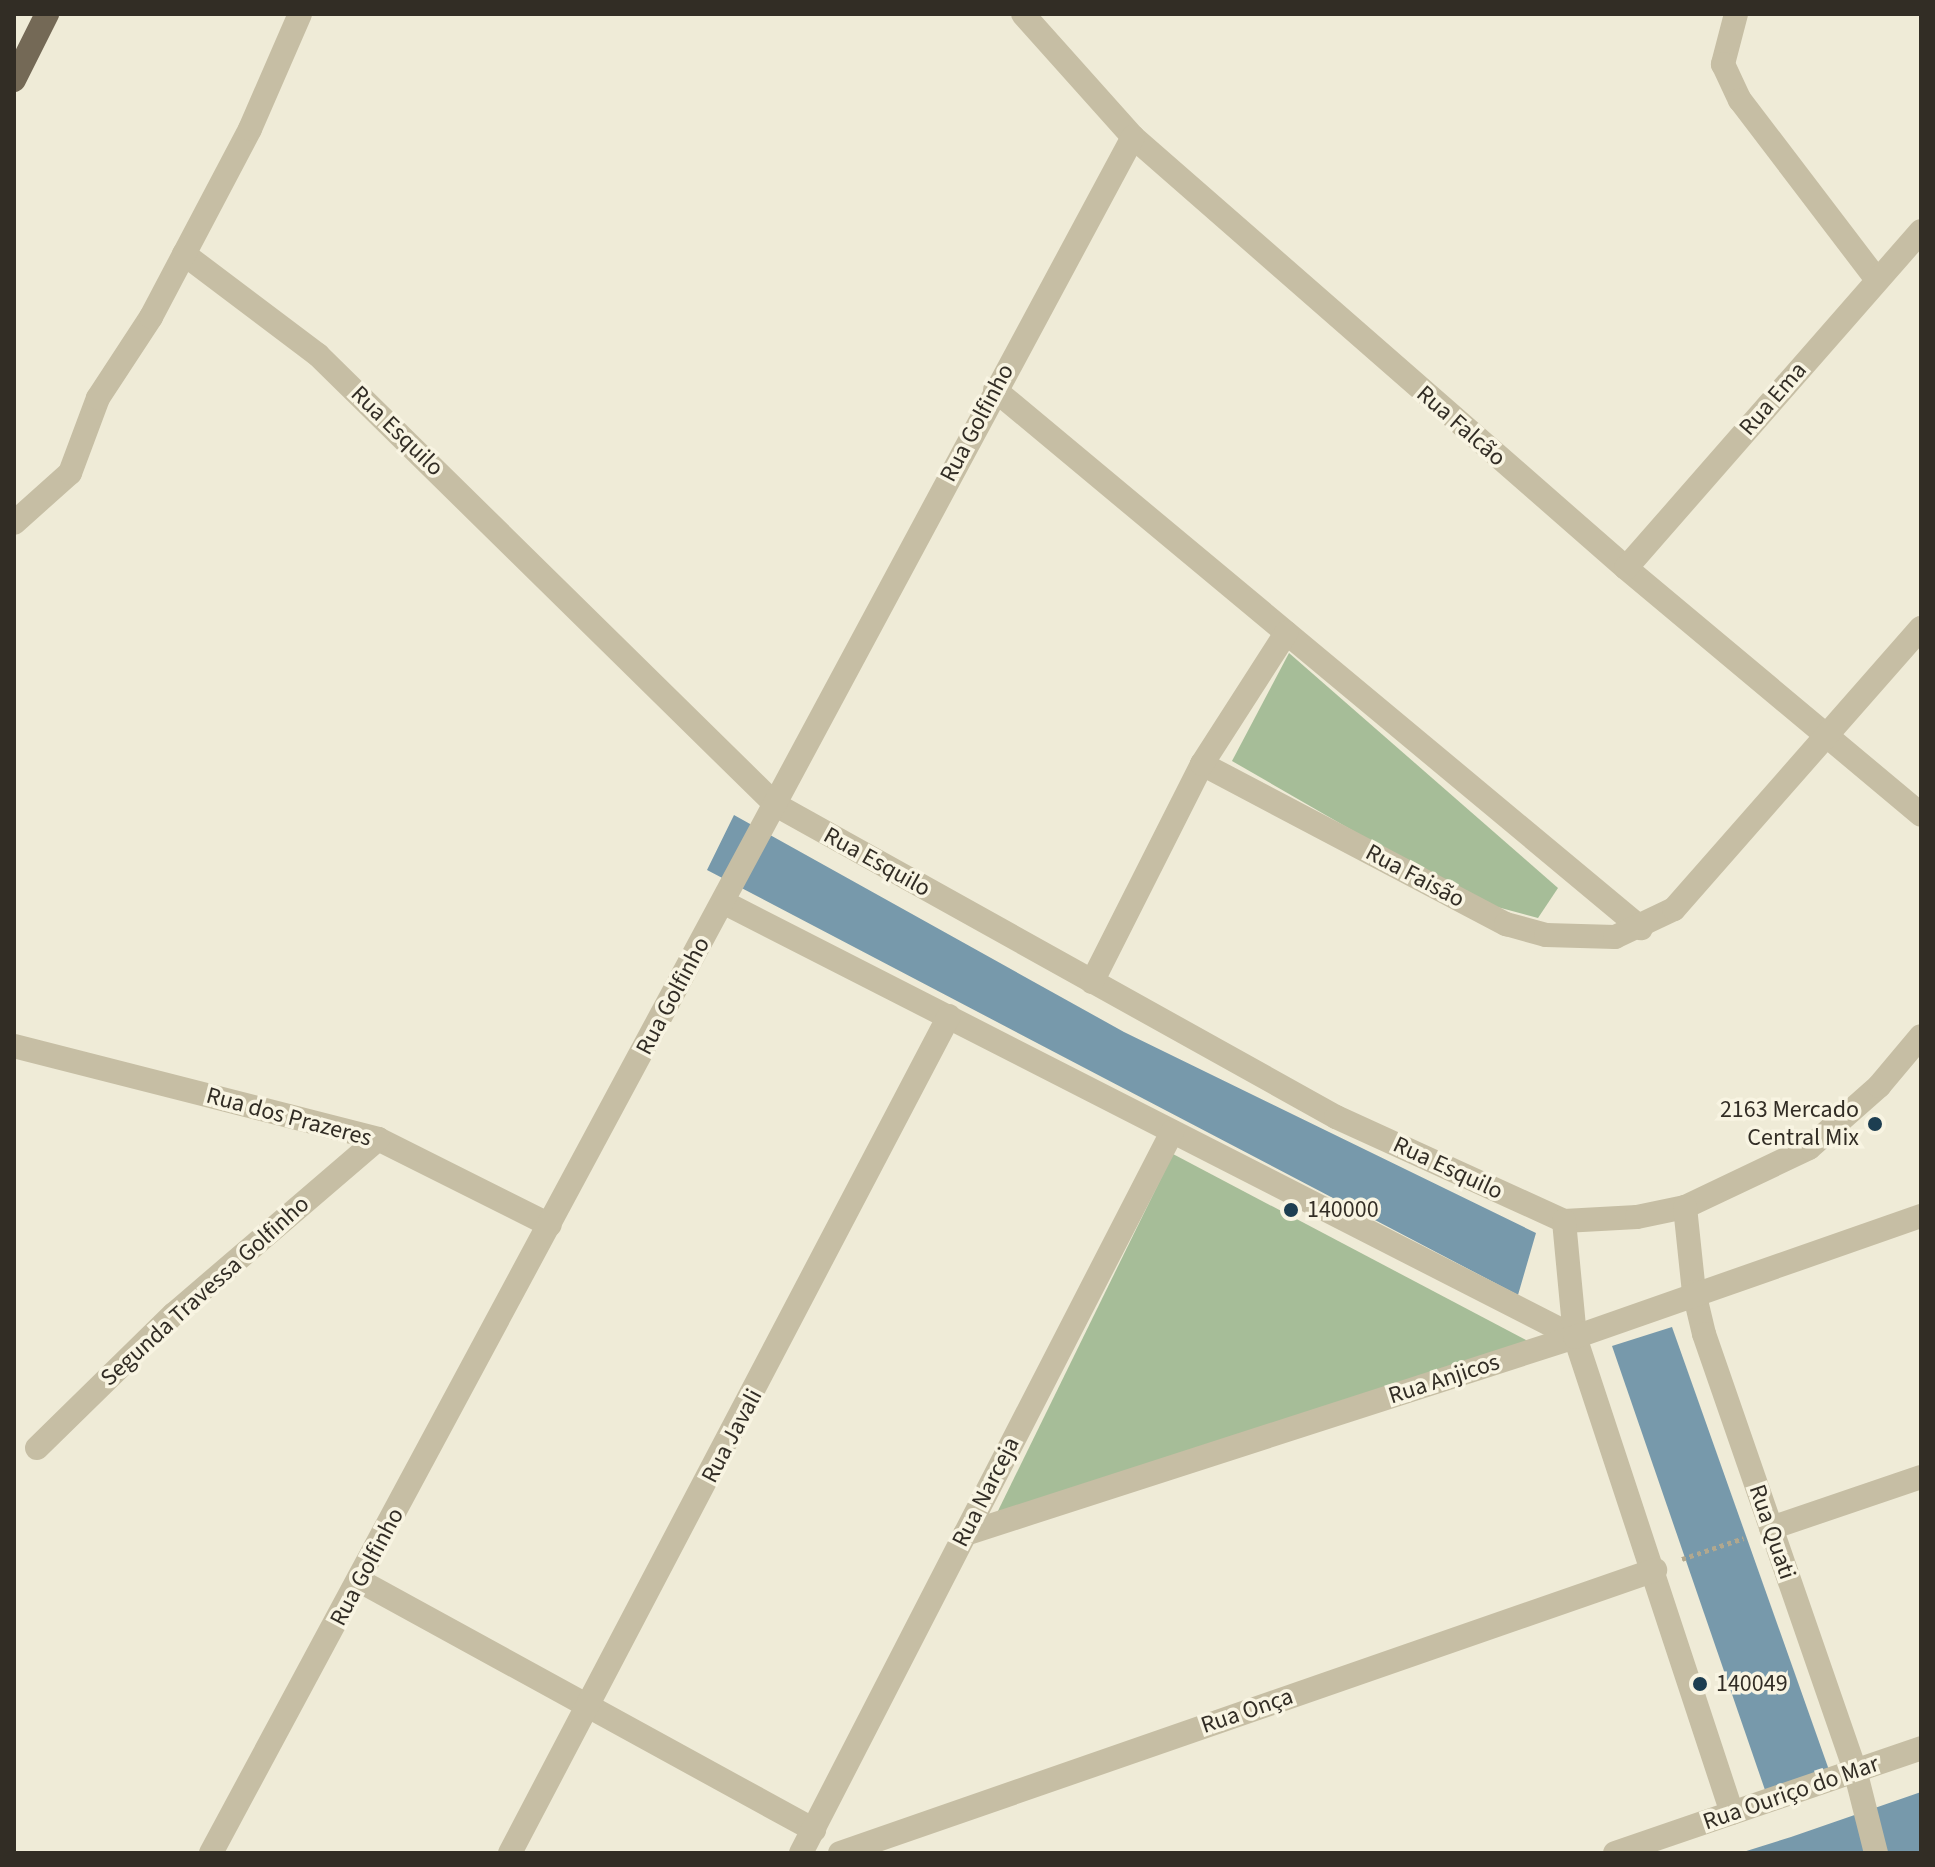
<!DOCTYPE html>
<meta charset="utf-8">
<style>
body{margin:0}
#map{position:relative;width:1935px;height:1867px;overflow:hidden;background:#efebd7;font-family:"Source Sans 3",sans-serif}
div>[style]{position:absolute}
.green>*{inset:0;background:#a6bd98}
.water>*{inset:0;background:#7799ab}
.path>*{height:5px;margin-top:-2.5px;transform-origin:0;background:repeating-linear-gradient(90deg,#b2a88e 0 4px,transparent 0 8px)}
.minor>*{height:24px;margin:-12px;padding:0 12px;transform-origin:12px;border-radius:12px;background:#c6bea4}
.major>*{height:24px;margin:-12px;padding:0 12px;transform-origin:12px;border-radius:12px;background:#746956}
.dots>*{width:22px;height:22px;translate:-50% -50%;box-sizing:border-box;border:4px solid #f8f4e2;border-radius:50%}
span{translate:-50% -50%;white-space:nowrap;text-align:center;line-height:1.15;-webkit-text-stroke:7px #f8f4e2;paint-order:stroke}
.street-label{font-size:24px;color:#322d25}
.poi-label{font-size:24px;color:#322d25}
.right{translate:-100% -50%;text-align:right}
.left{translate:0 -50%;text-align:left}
.frame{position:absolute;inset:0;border:16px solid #322d25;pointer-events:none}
</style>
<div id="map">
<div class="green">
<div style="clip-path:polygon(1289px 653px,1558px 888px,1538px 918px,1475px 901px,1232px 761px)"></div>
<div style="clip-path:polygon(1173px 1154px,1528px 1341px,995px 1517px)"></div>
</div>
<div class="water">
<div style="clip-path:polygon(734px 815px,1124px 1032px,1536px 1233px,1518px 1295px,707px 870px)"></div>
<div style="clip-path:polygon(1672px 1327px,1829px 1770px,1765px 1790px,1612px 1346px)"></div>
<div style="clip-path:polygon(1921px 1792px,1921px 1853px,1740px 1853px,1791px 1837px)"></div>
</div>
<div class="path">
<div style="left:1682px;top:1559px;width:65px;rotate:-18.7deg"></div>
</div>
<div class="minor">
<div style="left:1023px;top:14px;width:165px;rotate:48.2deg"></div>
<div style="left:1133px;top:137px;width:655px;rotate:41.16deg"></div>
<div style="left:1626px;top:568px;width:385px;rotate:39.9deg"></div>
<div style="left:1736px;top:14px;width:52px;rotate:104.6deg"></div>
<div style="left:1723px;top:64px;width:40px;rotate:65deg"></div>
<div style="left:1740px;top:100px;width:226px;rotate:52.7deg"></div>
<div style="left:184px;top:254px;width:168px;rotate:37deg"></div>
<div style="left:318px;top:355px;width:642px;rotate:44.5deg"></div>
<div style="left:776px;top:805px;width:641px;rotate:29.12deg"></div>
<div style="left:1336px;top:1117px;width:251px;rotate:24.5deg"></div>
<div style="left:1564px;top:1221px;width:73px;rotate:-3.1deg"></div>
<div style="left:1637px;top:1217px;width:49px;rotate:-11.8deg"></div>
<div style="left:1685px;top:1207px;width:137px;rotate:-25.4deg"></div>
<div style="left:1809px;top:1148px;width:94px;rotate:-41.5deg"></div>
<div style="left:1879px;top:1086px;width:65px;rotate:-50deg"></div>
<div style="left:995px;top:390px;width:841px;rotate:39.79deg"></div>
<div style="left:14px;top:523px;width:75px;rotate:-41.8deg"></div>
<div style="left:70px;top:473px;width:80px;rotate:-69.5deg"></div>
<div style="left:98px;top:398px;width:97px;rotate:-56.8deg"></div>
<div style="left:151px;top:317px;width:212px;rotate:-62.2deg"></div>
<div style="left:250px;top:129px;width:125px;rotate:-66.5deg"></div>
<div style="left:1626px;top:568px;width:448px;rotate:-48.8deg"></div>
<div style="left:1202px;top:764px;width:344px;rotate:27.8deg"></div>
<div style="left:1506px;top:924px;width:41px;rotate:15.4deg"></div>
<div style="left:1546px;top:935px;width:69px;rotate:1.7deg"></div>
<div style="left:1615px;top:937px;width:65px;rotate:-25.4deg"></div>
<div style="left:1674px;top:909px;width:374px;rotate:-48.7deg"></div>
<div style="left:723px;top:902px;width:957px;rotate:27.05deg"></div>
<div style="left:1092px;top:982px;width:244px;rotate:-63.2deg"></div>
<div style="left:1202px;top:764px;width:156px;rotate:-57.3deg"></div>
<div style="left:14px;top:1046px;width:376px;rotate:14.3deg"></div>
<div style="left:378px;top:1139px;width:192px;rotate:26.6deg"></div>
<div style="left:1685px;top:1207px;width:85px;rotate:84deg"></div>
<div style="left:1694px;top:1292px;width:43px;rotate:76.6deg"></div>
<div style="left:1704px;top:1334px;width:461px;rotate:70.9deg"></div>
<div style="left:1855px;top:1770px;width:86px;rotate:75.8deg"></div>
<div style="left:1564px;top:1221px;width:117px;rotate:84.6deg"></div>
<div style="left:1575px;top:1337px;width:501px;rotate:71.75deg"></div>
<div style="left:37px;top:1448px;width:192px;rotate:-44.4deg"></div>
<div style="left:174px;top:1314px;width:269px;rotate:-40.6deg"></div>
<div style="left:1771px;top:1528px;width:158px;rotate:-18.8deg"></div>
<div style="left:965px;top:1534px;width:641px;rotate:-17.9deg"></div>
<div style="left:1575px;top:1337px;width:367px;rotate:-19.3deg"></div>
<div style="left:360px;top:1581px;width:518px;rotate:28.74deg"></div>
<div style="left:211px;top:1853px;width:1948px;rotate:-61.75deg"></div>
<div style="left:510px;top:1853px;width:945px;rotate:-62.32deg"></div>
<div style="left:801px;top:1853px;width:811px;rotate:-62.77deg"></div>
<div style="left:840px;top:1853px;width:863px;rotate:-19.15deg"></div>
<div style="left:1615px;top:1853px;width:324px;rotate:-18.9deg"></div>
</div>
<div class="major">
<div style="left:14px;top:80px;width:74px;rotate:-63.4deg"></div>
</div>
<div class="dots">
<div style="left:1875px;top:1124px;background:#1d3e51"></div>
<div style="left:1291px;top:1210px;background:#1d3e51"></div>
<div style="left:1700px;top:1684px;background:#1d3e51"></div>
</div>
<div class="street-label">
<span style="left:1773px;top:399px;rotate:-49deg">Rua Ema</span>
<span style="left:977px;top:423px;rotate:-62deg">Rua Golfinho</span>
<span style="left:1461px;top:426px;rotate:41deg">Rua Falcão</span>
<span style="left:397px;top:431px;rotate:44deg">Rua Esquilo</span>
<span style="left:877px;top:862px;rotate:29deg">Rua Esquilo</span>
<span style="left:1415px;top:876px;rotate:28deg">Rua Faisão</span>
<span style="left:673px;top:996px;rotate:-62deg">Rua Golfinho</span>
<span style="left:289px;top:1117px;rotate:15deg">Rua dos Prazeres</span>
<span style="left:1448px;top:1168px;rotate:25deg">Rua Esquilo</span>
<span style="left:205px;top:1291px;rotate:-42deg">Segunda Travessa Golfinho</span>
<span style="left:1444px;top:1379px;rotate:-18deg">Rua Anjicos</span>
<span style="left:732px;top:1436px;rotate:-62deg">Rua Javali</span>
<span style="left:986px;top:1492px;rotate:-63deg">Rua Narceja</span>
<span style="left:1772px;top:1532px;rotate:71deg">Rua Quati</span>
<span style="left:367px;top:1567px;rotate:-62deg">Rua Golfinho</span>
<span style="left:1247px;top:1711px;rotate:-19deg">Rua Onça</span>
<span style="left:1791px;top:1793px;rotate:-19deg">Rua Ouriço do Mar</span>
</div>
<div class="poi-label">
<span class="right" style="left:1859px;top:1124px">2163 Mercado<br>Central Mix</span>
<span class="left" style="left:1307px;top:1210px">140000</span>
<span class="left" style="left:1716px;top:1684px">140049</span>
</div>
<div class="frame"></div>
</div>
